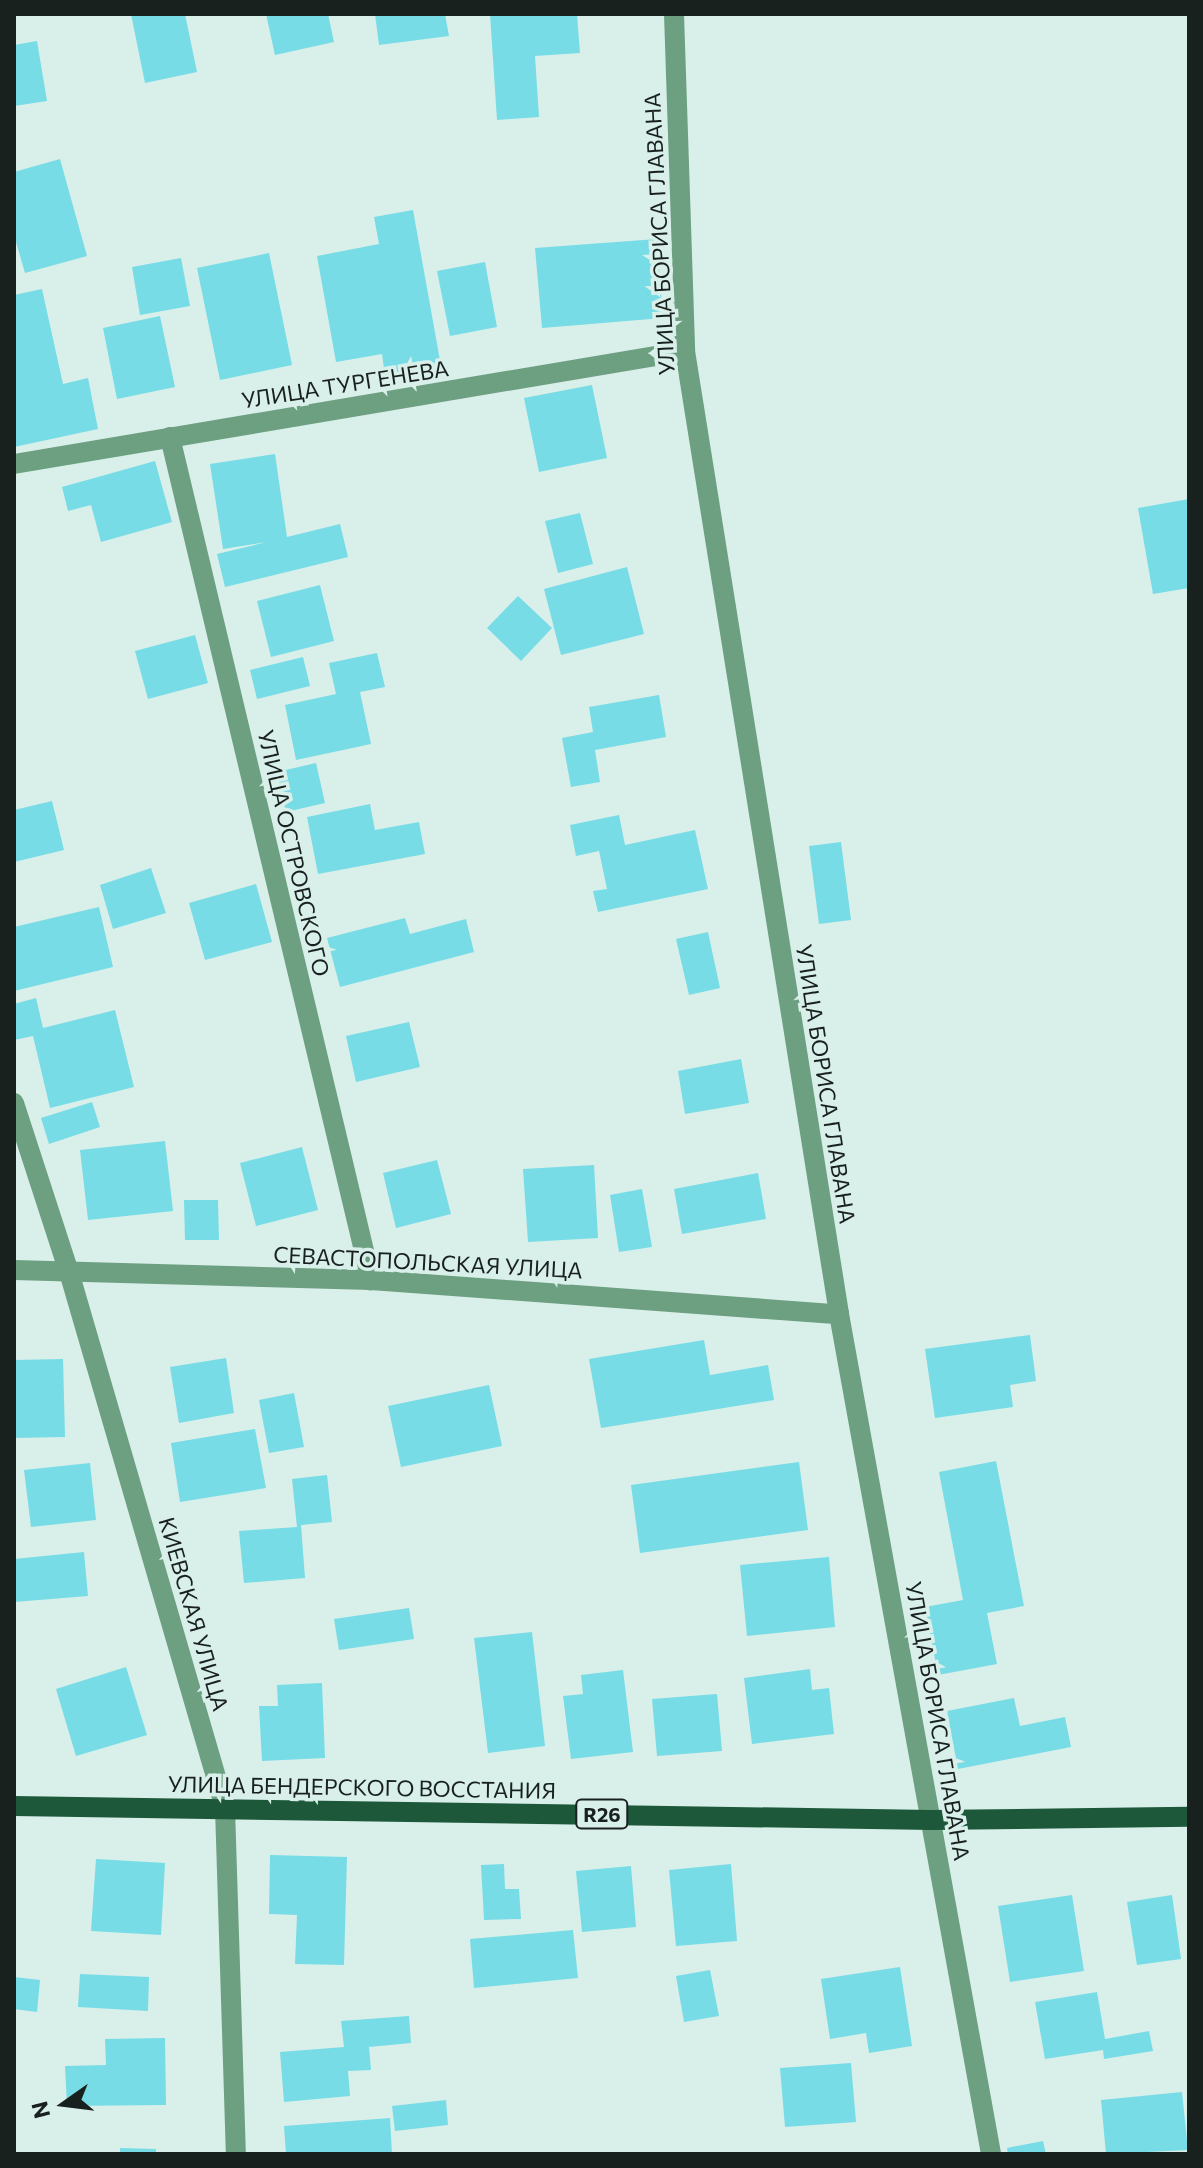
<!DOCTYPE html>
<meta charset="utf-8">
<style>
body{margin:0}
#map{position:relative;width:1203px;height:2168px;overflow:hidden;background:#d9efea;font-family:Commissioner,sans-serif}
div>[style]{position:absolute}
.building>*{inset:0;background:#77dce6}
.minor>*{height:20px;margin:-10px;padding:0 10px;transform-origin:10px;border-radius:10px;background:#6d9f81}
.major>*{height:20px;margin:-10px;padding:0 10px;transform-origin:10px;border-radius:10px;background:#1d583a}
span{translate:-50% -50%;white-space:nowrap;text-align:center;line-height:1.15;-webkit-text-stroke:7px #d9efea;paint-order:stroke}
.shield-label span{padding:2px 6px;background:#d9efea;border:2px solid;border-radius:6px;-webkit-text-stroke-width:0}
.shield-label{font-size:20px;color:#19211f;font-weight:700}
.street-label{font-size:22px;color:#19211f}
.frame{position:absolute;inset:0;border:16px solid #19211f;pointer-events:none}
.north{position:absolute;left:24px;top:2064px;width:80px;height:80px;-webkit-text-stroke:6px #d9efea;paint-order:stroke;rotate:256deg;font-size:22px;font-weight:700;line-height:32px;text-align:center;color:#19211f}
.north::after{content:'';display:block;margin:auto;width:28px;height:36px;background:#19211f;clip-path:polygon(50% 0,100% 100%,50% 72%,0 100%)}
</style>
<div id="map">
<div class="building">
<div style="clip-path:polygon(131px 14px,185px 14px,197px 72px,145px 83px)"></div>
<div style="clip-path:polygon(266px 14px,328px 14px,334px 42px,275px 55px)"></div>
<div style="clip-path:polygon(375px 14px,445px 14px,449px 36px,379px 45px)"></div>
<div style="clip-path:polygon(490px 14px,577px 14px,580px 53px,535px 56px,539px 117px,497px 120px)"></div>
<div style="clip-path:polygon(37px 41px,47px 101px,14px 106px,14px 45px)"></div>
<div style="clip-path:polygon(60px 159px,87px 256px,25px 273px,14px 235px,14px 172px)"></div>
<div style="clip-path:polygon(413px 210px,441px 366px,385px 376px,382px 354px,336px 362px,317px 256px,379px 244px,374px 217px)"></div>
<div style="clip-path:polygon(657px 239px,663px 318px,542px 328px,535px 248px)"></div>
<div style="clip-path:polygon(269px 253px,292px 365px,220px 380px,197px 268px)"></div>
<div style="clip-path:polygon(181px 258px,190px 306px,140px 315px,132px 267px)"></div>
<div style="clip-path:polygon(485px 262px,497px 327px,450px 336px,437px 271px)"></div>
<div style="clip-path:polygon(42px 289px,63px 384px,88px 378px,98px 429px,14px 447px,14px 295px)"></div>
<div style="clip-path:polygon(160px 316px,175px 387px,117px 399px,103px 328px)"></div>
<div style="clip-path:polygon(592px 385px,607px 458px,539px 472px,524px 398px)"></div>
<div style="clip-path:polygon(275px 454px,287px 537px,340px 524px,348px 557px,225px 587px,217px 554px,267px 542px,223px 549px,210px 464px)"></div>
<div style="clip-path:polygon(155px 461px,172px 522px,101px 542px,91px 505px,68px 511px,62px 487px)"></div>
<div style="clip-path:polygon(1189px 499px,1189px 588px,1153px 594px,1138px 508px)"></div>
<div style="clip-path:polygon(580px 513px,593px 564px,558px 573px,545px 521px)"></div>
<div style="clip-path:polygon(627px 567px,644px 634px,561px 655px,544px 589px)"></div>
<div style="clip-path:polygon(320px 585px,334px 641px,271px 657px,257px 601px)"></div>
<div style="clip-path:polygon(518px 596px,552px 628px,521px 661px,487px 628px)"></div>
<div style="clip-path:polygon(195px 635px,208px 683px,148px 699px,135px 651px)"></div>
<div style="clip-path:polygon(377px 653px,385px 687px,360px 692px,371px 744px,296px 760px,285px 705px,336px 694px,329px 663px)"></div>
<div style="clip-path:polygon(303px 657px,310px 686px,257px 699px,250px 670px)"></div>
<div style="clip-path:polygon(659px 695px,666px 737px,595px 750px,600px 782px,571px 787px,562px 738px,593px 732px,589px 707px)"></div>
<div style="clip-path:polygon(316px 763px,325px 803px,286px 812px,277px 772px)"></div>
<div style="clip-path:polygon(52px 801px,64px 850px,14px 862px,14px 810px)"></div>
<div style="clip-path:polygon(370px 804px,375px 830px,419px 822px,425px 854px,318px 874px,307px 817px)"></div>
<div style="clip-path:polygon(619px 815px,625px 845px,695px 830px,708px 889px,598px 912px,593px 891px,607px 889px,599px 851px,576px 856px,570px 825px)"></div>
<div style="clip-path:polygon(841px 842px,851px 920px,819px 924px,809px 846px)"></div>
<div style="clip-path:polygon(151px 868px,166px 913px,113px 929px,100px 885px)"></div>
<div style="clip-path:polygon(256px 884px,272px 942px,205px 960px,189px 903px)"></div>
<div style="clip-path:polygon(99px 907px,113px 967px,14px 991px,14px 927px)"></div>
<div style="clip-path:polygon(405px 918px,410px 934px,466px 919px,474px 952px,340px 987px,327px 938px)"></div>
<div style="clip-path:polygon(708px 932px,720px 988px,689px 995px,676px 939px)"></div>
<div style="clip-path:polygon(36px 998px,43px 1028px,115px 1010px,134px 1087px,50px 1108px,33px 1036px,14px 1040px,14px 1004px)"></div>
<div style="clip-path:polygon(409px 1022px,420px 1067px,356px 1082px,346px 1036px)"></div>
<div style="clip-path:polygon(741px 1059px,749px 1103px,685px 1114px,678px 1071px)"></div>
<div style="clip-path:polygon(92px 1102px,100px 1127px,49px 1144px,41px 1118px)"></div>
<div style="clip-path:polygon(165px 1141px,173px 1211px,88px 1220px,80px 1150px)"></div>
<div style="clip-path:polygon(302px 1147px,318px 1210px,256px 1226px,240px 1163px)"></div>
<div style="clip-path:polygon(437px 1160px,451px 1214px,396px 1228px,383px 1173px)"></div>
<div style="clip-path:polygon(594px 1165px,598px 1238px,528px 1242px,523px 1169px)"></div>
<div style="clip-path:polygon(758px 1173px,766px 1219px,682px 1234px,674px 1189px)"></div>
<div style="clip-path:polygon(642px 1189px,652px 1247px,619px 1252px,610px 1195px)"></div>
<div style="clip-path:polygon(184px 1200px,218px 1200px,219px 1240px,185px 1240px)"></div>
<div style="clip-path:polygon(1030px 1335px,1036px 1381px,1010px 1385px,1013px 1407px,935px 1418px,925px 1349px)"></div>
<div style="clip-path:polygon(704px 1340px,710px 1375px,768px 1365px,774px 1400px,601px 1428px,589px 1359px)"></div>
<div style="clip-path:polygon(226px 1358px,234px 1413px,179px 1423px,170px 1367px)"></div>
<div style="clip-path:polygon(63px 1359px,65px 1437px,14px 1438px,14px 1360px)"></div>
<div style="clip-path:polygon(489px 1385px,502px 1446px,401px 1467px,388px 1406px)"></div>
<div style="clip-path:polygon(294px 1393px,304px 1447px,269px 1453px,259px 1400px)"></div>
<div style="clip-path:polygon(255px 1429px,266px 1488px,180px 1502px,171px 1443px)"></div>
<div style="clip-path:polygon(996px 1461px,1024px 1606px,987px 1613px,997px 1664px,938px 1675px,925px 1607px,963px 1600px,939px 1472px)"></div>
<div style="clip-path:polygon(799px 1462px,808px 1530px,640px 1553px,631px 1485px)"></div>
<div style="clip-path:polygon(90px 1463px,96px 1520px,31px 1527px,24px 1470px)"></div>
<div style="clip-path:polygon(327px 1475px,332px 1522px,301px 1525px,305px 1578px,244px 1583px,239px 1531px,297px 1527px,292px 1479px)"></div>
<div style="clip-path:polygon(84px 1552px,88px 1596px,14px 1602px,14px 1559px)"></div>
<div style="clip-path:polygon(829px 1557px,835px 1627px,747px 1636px,740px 1565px)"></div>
<div style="clip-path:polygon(409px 1608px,414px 1639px,339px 1650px,334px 1619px)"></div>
<div style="clip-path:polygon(532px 1632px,545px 1746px,488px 1753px,474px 1638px)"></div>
<div style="clip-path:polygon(126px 1667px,147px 1735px,76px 1756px,56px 1689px)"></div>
<div style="clip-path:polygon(810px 1669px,812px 1690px,829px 1688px,834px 1734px,752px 1744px,744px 1678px)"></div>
<div style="clip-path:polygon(623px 1670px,633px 1752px,571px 1759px,563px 1696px,583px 1694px,581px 1675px)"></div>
<div style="clip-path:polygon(322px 1683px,325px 1758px,262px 1761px,259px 1706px,278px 1706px,277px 1685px)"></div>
<div style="clip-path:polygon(717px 1694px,722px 1751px,657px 1756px,652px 1699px)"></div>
<div style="clip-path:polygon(1014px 1698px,1020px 1726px,1065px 1717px,1071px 1747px,958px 1769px,947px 1711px)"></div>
<div style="clip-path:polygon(270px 1855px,347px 1857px,344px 1965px,295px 1964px,297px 1915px,269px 1914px)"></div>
<div style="clip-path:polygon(96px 1859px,165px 1863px,161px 1935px,91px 1931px)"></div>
<div style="clip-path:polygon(504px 1864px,505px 1889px,519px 1889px,521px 1919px,484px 1920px,481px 1865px)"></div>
<div style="clip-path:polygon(731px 1864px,737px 1941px,676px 1946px,669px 1870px)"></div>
<div style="clip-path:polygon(631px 1866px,636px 1927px,582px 1932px,576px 1871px)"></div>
<div style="clip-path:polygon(1072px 1895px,1084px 1971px,1010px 1982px,998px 1906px)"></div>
<div style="clip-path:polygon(1172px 1895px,1181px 1959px,1137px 1965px,1127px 1902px)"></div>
<div style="clip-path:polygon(573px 1930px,578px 1978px,474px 1988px,470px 1939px)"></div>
<div style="clip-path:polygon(900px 1967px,912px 2046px,869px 2053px,866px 2033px,830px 2039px,821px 1979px)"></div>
<div style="clip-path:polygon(710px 1970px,719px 2016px,684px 2022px,676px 1976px)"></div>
<div style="clip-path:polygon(80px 1974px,149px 1977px,148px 2011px,78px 2007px)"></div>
<div style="clip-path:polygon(14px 1977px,40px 1980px,37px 2012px,14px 2009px)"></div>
<div style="clip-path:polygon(1097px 1992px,1105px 2039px,1149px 2031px,1153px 2051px,1104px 2059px,1103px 2050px,1045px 2059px,1035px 2002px)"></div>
<div style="clip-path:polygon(409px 2016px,411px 2043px,369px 2047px,371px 2070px,348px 2071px,350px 2096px,284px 2102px,280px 2052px,344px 2047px,341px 2021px)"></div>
<div style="clip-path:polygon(165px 2038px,166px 2105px,67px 2106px,65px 2066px,106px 2065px,105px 2039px)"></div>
<div style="clip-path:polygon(851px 2063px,856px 2122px,785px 2127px,780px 2068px)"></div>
<div style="clip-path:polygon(1182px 2092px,1188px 2150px,1106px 2154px,1101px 2100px)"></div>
<div style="clip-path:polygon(446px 2100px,448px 2125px,395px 2131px,392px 2106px)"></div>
<div style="clip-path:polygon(390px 2118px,392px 2154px,286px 2154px,284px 2126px)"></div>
<div style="clip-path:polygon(1043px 2141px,1046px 2154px,1008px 2154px,1007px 2148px)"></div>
<div style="clip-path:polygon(120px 2148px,156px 2149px,156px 2154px,120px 2154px)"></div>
</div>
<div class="minor">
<div style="left:674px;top:14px;width:337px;rotate:88.1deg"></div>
<div style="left:685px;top:351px;width:975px;rotate:80.91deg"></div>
<div style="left:839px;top:1314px;width:854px;rotate:79.74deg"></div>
<div style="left:170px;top:437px;width:867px;rotate:76.59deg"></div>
<div style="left:14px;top:464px;width:680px;rotate:-9.56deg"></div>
<div style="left:14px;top:1103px;width:178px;rotate:72deg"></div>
<div style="left:69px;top:1272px;width:558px;rotate:73.77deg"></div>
<div style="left:225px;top:1808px;width:346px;rotate:88.2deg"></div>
<div style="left:14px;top:1270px;width:357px;rotate:1.6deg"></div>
<div style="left:371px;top:1280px;width:469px;rotate:4.2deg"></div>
</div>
<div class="major">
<div style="left:14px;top:1806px;width:918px;rotate:0.87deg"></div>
<div style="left:932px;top:1820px;width:257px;rotate:-0.7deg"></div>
</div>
<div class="shield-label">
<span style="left:602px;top:1814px">R26</span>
</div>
<div class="street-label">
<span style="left:659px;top:234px;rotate:-93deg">УЛИЦА БОРИСА ГЛАВАНА</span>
<span style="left:345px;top:384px;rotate:-9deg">УЛИЦА ТУРГЕНЕВА</span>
<span style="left:294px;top:853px;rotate:77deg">УЛИЦА ОСТРОВСКОГО</span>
<span style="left:826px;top:1084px;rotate:81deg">УЛИЦА БОРИСА ГЛАВАНА</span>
<span style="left:428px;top:1262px;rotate:3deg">СЕВАСТОПОЛЬСКАЯ УЛИЦА</span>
<span style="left:194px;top:1614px;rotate:74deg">КИЕВСКАЯ УЛИЦА</span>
<span style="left:938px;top:1721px;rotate:80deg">УЛИЦА БОРИСА ГЛАВАНА</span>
<span style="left:362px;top:1787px;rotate:1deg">УЛИЦА БЕНДЕРСКОГО ВОССТАНИЯ</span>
</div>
<div class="frame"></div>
<div class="north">N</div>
</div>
